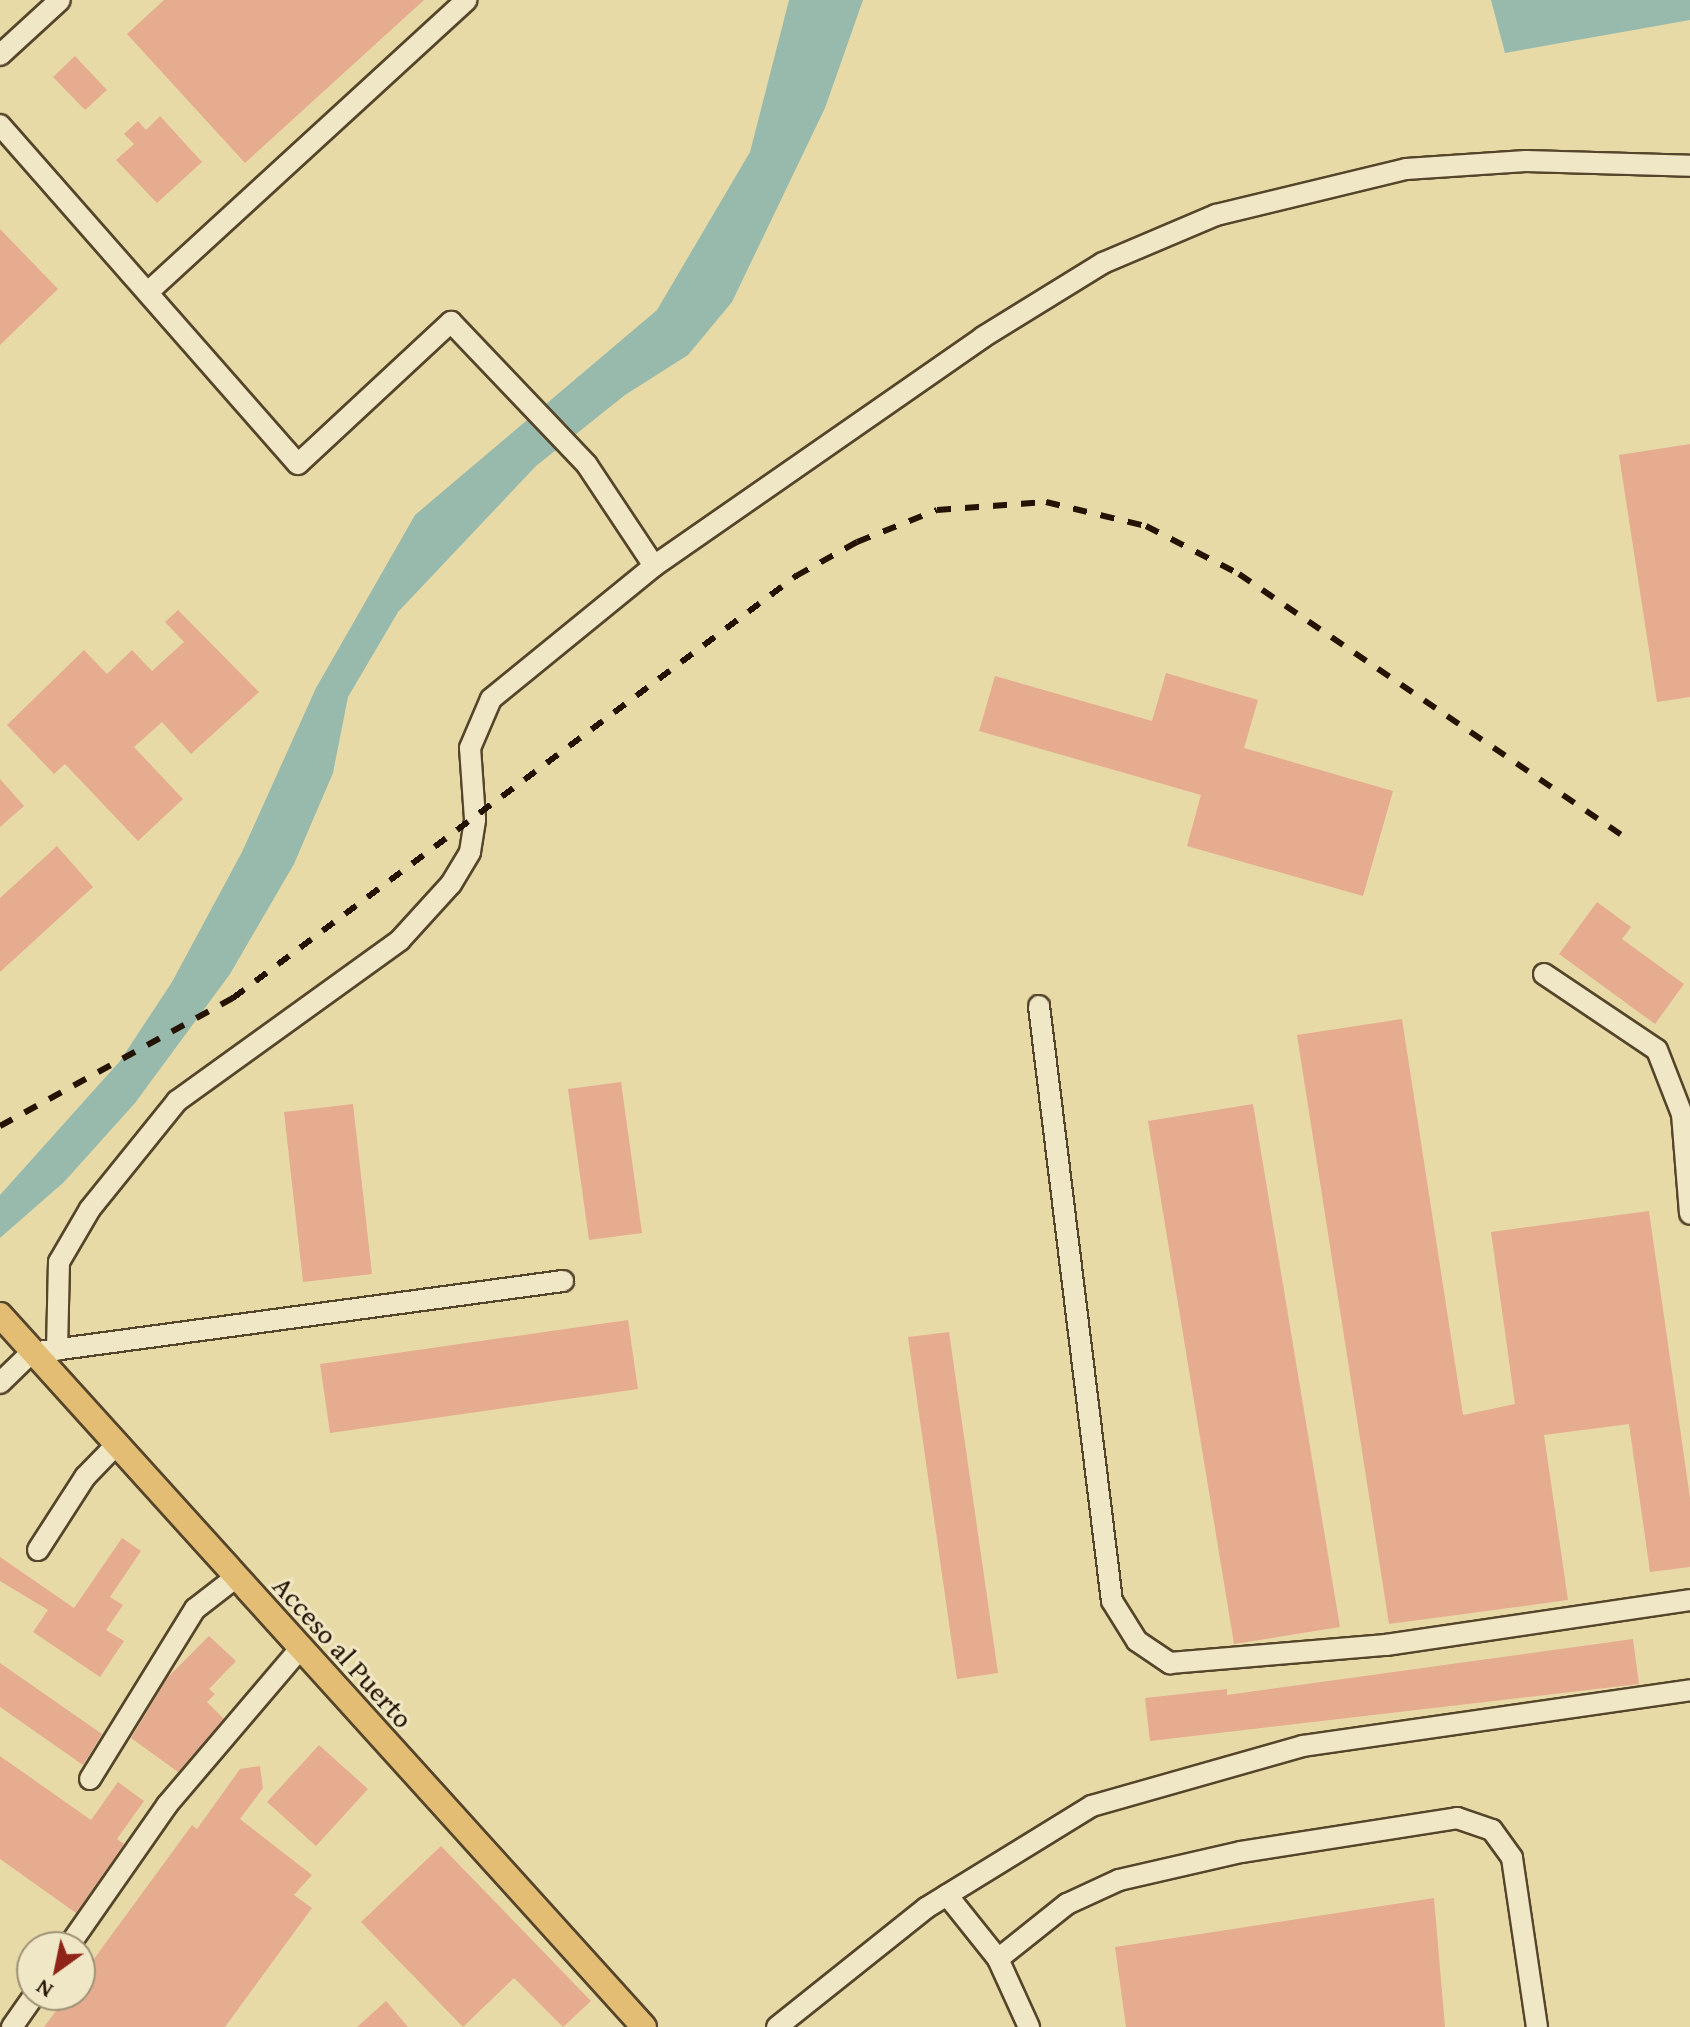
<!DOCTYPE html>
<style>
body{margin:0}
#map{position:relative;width:1690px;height:2027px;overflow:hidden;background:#e8daa7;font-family:"Gentium Book Plus",serif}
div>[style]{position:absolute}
.water>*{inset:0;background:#98baad}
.building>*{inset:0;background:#e5ac90}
.roads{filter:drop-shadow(2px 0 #55452a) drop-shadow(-2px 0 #55452a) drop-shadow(0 2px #55452a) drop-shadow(0 -2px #55452a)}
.minor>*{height:20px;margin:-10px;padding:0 10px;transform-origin:10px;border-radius:10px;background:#f0e7c6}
.major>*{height:24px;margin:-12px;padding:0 12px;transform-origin:12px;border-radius:12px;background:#e4bd74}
.rail>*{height:6px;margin-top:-3px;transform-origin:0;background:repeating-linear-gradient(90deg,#241300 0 14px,transparent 0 28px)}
span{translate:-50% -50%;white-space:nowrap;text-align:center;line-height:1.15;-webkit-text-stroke:6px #f0e7c6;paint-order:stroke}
.street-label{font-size:28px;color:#241300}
.north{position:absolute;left:16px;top:1931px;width:80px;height:80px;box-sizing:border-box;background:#f0e7c6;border:2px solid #9e9277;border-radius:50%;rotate:213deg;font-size:22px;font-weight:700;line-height:32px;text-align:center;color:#241300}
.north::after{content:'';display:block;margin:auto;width:28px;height:36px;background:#8f2418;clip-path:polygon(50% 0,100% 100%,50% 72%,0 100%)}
</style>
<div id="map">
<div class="water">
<div style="clip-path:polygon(789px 0,863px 0,825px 108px,732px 302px,688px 355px,625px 395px,536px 466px,398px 612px,348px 697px,333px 773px,294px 864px,230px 974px,135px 1103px,64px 1182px,0 1238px,0 1195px,120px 1061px,172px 982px,242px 852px,316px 688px,415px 515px,657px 310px,750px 152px)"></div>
<div style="clip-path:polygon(1491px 0,1690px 0,1690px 20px,1505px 53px)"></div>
</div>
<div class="building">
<div style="clip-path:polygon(164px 0,424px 0,245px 163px,127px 34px)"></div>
<div style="clip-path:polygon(75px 56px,107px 90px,85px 110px,53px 77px)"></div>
<div style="clip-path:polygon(160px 116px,202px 162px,157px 203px,116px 160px,134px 144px,124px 134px,138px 121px,146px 130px)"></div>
<div style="clip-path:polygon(0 229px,58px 289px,0 345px)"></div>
<div style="clip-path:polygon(1690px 444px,1690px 697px,1657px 702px,1619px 455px)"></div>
<div style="clip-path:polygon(178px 610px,259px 692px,191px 754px,162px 722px,134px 747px,183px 799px,138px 841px,65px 764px,54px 774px,7px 725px,84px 650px,107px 674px,132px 650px,152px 671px,184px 642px,165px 622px)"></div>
<div style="clip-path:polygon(1166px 673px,1258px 700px,1244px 748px,1393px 791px,1363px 896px,1187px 846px,1201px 795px,979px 731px,995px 676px,1152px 721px)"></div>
<div style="clip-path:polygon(0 779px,24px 806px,0 827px)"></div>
<div style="clip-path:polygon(57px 846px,93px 887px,0 972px,0 898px)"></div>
<div style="clip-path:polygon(1597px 902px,1631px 927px,1622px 939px,1684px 984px,1655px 1024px,1559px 954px)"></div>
<div style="clip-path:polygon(1402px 1019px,1463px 1415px,1515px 1404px,1491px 1232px,1649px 1211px,1690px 1498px,1690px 1567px,1650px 1572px,1629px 1424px,1544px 1435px,1568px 1600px,1389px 1624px,1297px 1035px)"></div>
<div style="clip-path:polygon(621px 1082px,642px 1233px,589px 1240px,568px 1089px)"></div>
<div style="clip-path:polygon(353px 1104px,372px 1274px,303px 1282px,284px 1112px)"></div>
<div style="clip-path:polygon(1253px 1104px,1340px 1627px,1234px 1644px,1148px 1121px)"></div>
<div style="clip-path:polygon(628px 1320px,638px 1389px,330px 1433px,320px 1364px)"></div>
<div style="clip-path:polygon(949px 1332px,998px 1673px,957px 1679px,908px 1337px)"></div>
<div style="clip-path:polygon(122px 1538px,141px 1551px,110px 1597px,123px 1605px,106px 1630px,124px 1641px,100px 1677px,33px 1632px,48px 1610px,0 1581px,0 1557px,74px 1608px)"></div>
<div style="clip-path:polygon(209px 1636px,236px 1661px,209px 1689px,215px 1694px,207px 1702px,224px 1719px,178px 1772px,131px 1738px,168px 1677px)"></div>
<div style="clip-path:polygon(1633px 1639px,1639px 1684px,1150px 1741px,1145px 1698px,1227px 1689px,1227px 1695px)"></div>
<div style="clip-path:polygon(0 1663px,102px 1734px,83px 1765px,0 1707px)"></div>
<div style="clip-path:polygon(319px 1745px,368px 1789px,316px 1846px,267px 1802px)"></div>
<div style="clip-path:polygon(0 1756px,91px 1820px,118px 1782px,144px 1801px,117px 1839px,124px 1844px,76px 1913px,0 1859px)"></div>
<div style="clip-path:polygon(260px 1766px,263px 1788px,240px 1819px,312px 1875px,294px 1895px,312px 1908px,225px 2027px,44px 2027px,68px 1995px,80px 1995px,80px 1978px,192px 1825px,197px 1829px,240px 1769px)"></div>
<div style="clip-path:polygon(441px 1846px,591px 2001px,563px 2027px,514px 1978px,463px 2027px,361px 1922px)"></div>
<div style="clip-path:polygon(1434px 1898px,1445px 2027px,1126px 2027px,1115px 1947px)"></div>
<div style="clip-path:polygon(386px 2001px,408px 2027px,357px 2027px)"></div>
</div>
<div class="roads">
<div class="minor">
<div style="left:0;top:55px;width:81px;rotate:-42.5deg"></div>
<div style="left:0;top:125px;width:451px;rotate:48.7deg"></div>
<div style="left:298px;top:464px;width:209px;rotate:-42.9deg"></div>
<div style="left:451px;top:322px;width:197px;rotate:46.4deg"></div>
<div style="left:587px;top:465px;width:121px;rotate:56.4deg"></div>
<div style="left:654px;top:566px;width:401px;rotate:-34.8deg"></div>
<div style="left:983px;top:337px;width:141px;rotate:-31.7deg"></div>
<div style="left:1103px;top:263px;width:123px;rotate:-23deg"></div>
<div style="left:1216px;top:215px;width:195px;rotate:-13.6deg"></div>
<div style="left:1406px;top:169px;width:120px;rotate:-3.8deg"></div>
<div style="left:1526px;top:161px;width:164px;rotate:1.7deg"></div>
<div style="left:148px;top:292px;width:432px;rotate:-42.5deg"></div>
<div style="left:1544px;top:974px;width:136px;rotate:33.9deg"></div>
<div style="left:1657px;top:1050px;width:69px;rotate:68.7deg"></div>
<div style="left:1682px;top:1114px;width:100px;rotate:85.4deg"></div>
<div style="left:1039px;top:1006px;width:599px;rotate:83.01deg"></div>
<div style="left:1112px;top:1601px;width:47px;rotate:58deg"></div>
<div style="left:1137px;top:1641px;width:40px;rotate:34deg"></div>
<div style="left:1170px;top:1663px;width:217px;rotate:-4.8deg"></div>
<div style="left:1386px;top:1645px;width:307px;rotate:-8.4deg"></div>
<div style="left:57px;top:1350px;width:88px;rotate:-88.7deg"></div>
<div style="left:59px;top:1262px;width:61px;rotate:-59.7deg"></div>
<div style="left:90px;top:1209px;width:139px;rotate:-51.1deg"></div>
<div style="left:177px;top:1101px;width:275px;rotate:-35.8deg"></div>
<div style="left:400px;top:940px;width:76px;rotate:-47.7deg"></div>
<div style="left:451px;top:884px;width:37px;rotate:-59deg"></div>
<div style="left:470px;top:852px;width:33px;rotate:-81deg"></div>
<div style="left:475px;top:819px;width:71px;rotate:-94deg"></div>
<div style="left:470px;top:748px;width:53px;rotate:-66.8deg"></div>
<div style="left:491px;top:699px;width:210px;rotate:-39.2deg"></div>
<div style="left:0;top:1383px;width:43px;rotate:-44.1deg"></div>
<div style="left:31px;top:1353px;width:537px;rotate:-7.71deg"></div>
<div style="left:38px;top:1550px;width:87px;rotate:-57.2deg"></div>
<div style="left:85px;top:1477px;width:43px;rotate:-45.9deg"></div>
<div style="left:90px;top:1779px;width:200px;rotate:-58.3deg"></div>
<div style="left:195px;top:1609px;width:51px;rotate:-37.8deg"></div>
<div style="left:947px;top:1895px;width:82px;rotate:51.4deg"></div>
<div style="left:998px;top:1959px;width:75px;rotate:65.5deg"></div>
<div style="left:68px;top:1947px;width:173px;rotate:-55.1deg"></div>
<div style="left:167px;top:1805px;width:205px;rotate:-49.6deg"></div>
<div style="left:998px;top:1959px;width:88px;rotate:-38.6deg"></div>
<div style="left:1067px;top:1904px;width:57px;rotate:-24.8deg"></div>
<div style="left:1119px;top:1880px;width:125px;rotate:-12.9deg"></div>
<div style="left:1241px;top:1852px;width:219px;rotate:-8.9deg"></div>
<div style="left:1457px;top:1818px;width:37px;rotate:19deg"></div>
<div style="left:1492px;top:1830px;width:34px;rotate:54deg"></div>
<div style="left:1512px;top:1858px;width:171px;rotate:81.6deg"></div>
<div style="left:12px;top:2027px;width:39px;rotate:-55deg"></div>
<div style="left:777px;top:2027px;width:191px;rotate:-38.6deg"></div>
<div style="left:926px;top:1908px;width:195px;rotate:-31.6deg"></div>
<div style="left:1092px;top:1806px;width:219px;rotate:-15.9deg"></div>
<div style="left:1303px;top:1746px;width:391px;rotate:-8.2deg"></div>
</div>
<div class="major">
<div style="left:0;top:1315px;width:960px;rotate:47.87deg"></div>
</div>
</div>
<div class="rail">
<div style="left:0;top:1126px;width:266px;rotate:-28.8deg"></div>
<div style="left:233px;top:998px;width:704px;rotate:-36.85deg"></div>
<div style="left:796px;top:576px;width:70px;rotate:-29.1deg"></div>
<div style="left:857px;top:542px;width:86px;rotate:-21.8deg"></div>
<div style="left:937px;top:510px;width:109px;rotate:-4.2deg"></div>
<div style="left:1046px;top:502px;width:103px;rotate:13.5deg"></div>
<div style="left:1146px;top:526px;width:105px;rotate:27.3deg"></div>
<div style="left:1239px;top:574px;width:474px;rotate:34.3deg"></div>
</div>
<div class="street-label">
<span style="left:343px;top:1652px;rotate:48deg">Acceso al Puerto</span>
</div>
<div class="north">N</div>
</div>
